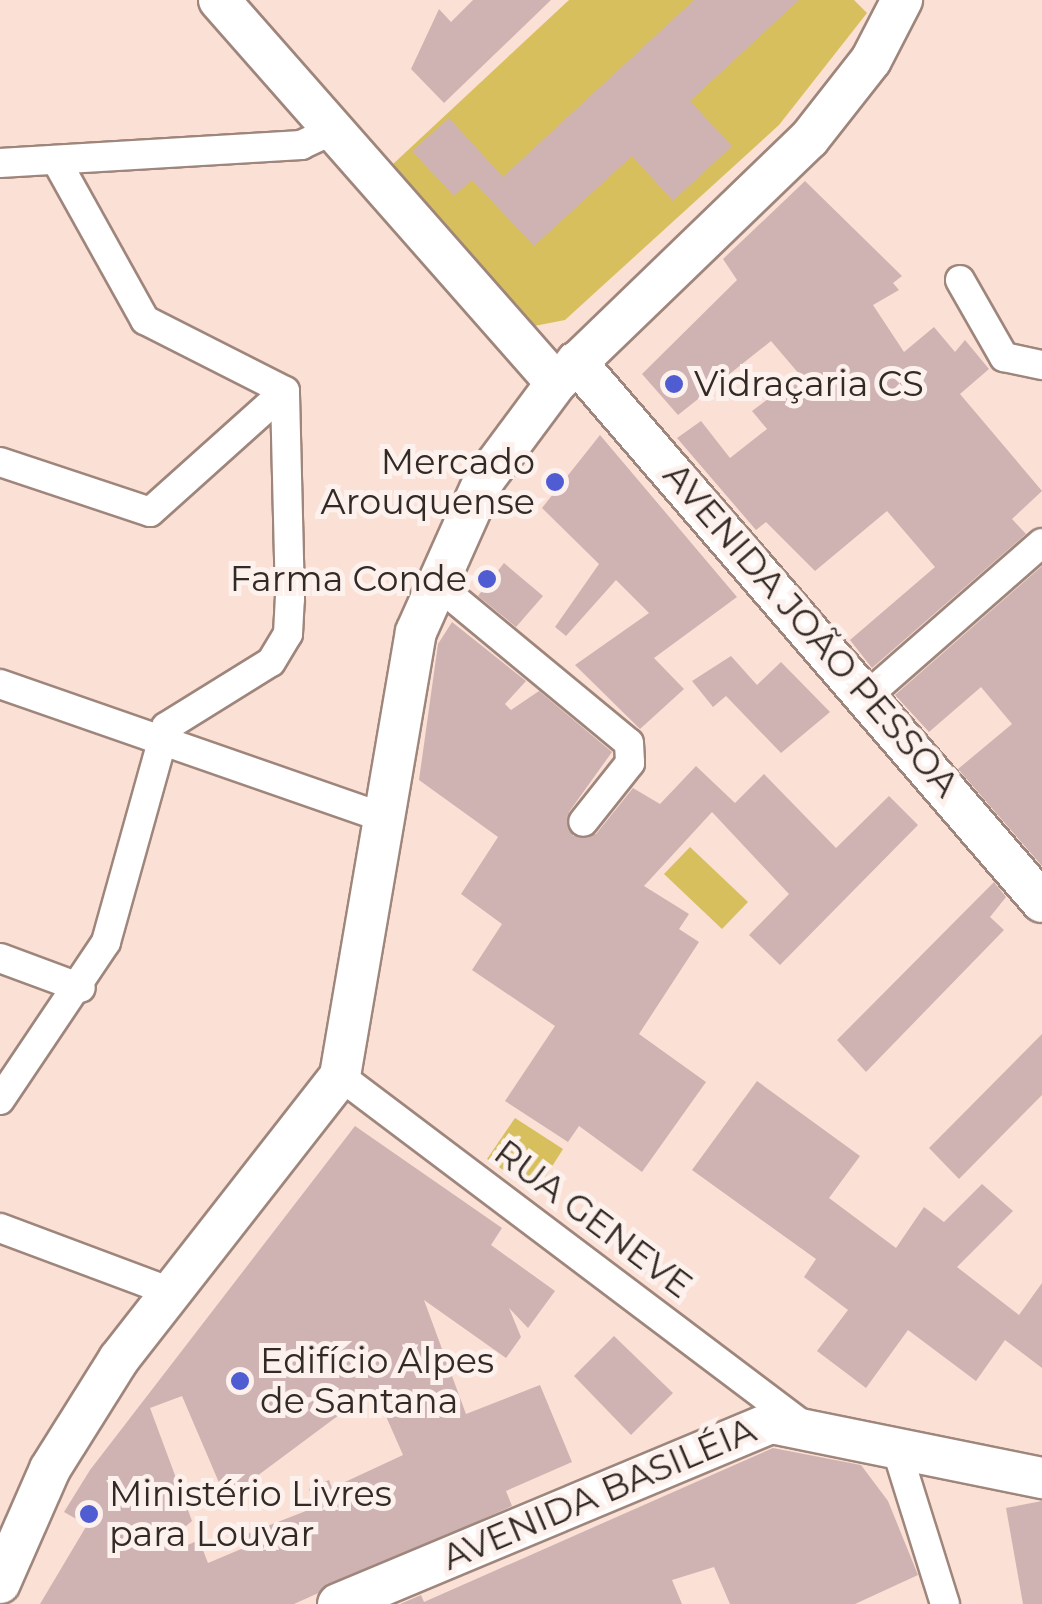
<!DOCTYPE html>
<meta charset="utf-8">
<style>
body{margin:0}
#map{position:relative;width:1042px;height:1604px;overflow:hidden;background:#fbe0d5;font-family:Montserrat,sans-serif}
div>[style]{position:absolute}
.green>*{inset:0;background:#d7bf5d}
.building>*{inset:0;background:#cfb3b2}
.roads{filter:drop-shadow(2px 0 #9f867c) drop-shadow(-2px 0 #9f867c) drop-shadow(0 2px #9f867c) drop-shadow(0 -2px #9f867c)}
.street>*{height:28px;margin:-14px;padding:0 14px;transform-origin:14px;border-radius:14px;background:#fff}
.secondary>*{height:40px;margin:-20px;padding:0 20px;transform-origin:20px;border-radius:20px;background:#fff}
.dots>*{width:28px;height:28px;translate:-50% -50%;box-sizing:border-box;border:5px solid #fcf1ed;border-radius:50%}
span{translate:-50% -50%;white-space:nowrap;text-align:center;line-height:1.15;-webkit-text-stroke:10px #fcf1ed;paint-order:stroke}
.poi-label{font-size:35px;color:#342a25}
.left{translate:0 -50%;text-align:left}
.right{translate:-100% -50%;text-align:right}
.street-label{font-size:35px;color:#342a25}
</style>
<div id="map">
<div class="green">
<div style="clip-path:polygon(569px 0,854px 0,867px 13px,779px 125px,565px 320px,529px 327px,392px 165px)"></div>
<div style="clip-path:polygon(690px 847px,748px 902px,722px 929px,664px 874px)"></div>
<div style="clip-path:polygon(515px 1118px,563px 1149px,536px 1192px,487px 1159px)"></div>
</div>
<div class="building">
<div style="clip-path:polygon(473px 0,551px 0,444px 103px,411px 69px,439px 9px,451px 22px)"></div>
<div style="clip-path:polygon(694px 0,799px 0,690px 101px,732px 146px,673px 201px,632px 156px,534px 246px,472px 180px,454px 196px,412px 151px,449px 118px,503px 177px)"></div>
<div style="clip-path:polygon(805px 181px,902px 276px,893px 283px,899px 290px,873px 305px,904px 352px,934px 327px,955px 352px,965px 340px,989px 369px,960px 394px,1042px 491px,1012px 519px,1026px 534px,872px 668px,850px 640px,935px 567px,887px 511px,815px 571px,766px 522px,756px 530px,677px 438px,701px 421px,730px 458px,767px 429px,752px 411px,800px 375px,771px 341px,678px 415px,642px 374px,737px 280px,723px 259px)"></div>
<div style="clip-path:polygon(600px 435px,737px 597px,654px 658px,684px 689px,640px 729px,575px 665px,649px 613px,616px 580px,566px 636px,555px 627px,599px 564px,542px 508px)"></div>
<div style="clip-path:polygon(504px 563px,543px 596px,516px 627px,478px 596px)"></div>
<div style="clip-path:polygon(1042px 566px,1042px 866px,958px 769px,1012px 724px,981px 687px,929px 732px,895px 695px)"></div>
<div style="clip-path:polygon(452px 622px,526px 681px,505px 704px,511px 710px,539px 691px,612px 752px,569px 812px,573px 836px,596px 834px,633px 788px,660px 804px,696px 766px,735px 803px,764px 774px,836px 848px,889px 796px,918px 825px,780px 965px,749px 935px,789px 894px,712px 812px,644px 886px,689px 914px,679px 929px,699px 942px,639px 1034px,706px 1082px,642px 1172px,579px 1126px,568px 1142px,505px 1101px,555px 1026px,472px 970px,502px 924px,461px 894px,498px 837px,419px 780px,438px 644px)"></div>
<div style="clip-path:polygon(731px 656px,757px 685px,781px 662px,830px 712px,781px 753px,726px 696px,713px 707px,692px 681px)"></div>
<div style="clip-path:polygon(994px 882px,1006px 897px,990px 917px,1004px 930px,866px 1072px,837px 1040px)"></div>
<div style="clip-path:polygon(1042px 1034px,1042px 1095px,959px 1179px,929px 1148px)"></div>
<div style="clip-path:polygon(757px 1081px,860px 1156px,829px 1198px,896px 1248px,924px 1207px,944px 1222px,982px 1184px,1013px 1211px,957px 1267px,1019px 1315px,1042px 1283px,1042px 1368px,1005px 1340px,976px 1381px,908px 1330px,866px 1388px,817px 1351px,848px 1310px,804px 1277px,816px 1259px,692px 1170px)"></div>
<div style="clip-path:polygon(evenodd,355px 1126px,502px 1228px,491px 1245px,555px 1291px,528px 1328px,509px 1308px,521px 1337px,506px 1358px,424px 1300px,466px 1414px,540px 1385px,572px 1462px,506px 1491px,512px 1506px,294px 1604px,40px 1604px,87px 1525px,64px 1512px,90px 1470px,355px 1126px,374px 1389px,403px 1455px,332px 1488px,329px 1480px,309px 1489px,316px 1507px,242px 1536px,246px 1547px,208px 1563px,199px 1540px,174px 1551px,168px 1541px,192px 1521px,150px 1408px,182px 1396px,226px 1499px,374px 1389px)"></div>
<div style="clip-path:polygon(614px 1336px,673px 1393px,631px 1435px,574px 1376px)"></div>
<div style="clip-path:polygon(773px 1448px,861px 1465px,888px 1501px,918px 1575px,855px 1604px,730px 1604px,714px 1567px,672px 1580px,682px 1604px,400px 1604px,421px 1595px,424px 1602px)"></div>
<div style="clip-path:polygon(1042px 1501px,1042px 1604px,1023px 1604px,1006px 1508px)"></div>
</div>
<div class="roads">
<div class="street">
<div style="left:0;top:163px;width:302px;rotate:-3.4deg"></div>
<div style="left:301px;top:145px;width:40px;rotate:-25deg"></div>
<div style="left:960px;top:280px;width:89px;rotate:60.3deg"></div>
<div style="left:1004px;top:357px;width:39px;rotate:12deg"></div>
<div style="left:0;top:462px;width:158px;rotate:18.4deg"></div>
<div style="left:150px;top:512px;width:181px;rotate:-41.9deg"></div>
<div style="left:433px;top:581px;width:254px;rotate:39.6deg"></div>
<div style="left:629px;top:743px;width:20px;rotate:87deg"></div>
<div style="left:630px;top:763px;width:75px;rotate:128.5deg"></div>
<div style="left:0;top:684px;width:407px;rotate:19.2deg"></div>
<div style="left:867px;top:696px;width:232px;rotate:-41.2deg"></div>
<div style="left:0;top:958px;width:86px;rotate:20.3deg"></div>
<div style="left:340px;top:1076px;width:576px;rotate:37.03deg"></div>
<div style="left:0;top:1100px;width:190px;rotate:-56.1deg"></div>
<div style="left:106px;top:942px;width:223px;rotate:-74.4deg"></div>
<div style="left:166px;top:727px;width:123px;rotate:-31.8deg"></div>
<div style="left:271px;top:662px;width:33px;rotate:-59deg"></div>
<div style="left:288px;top:634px;width:35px;rotate:-87deg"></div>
<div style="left:290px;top:599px;width:208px;rotate:-91.4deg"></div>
<div style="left:285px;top:391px;width:157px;rotate:-153.1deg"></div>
<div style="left:145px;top:320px;width:183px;rotate:-119.1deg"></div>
<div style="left:0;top:1228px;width:183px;rotate:20.5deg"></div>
<div style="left:898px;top:1454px;width:157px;rotate:72.6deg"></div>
</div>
<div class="secondary">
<div style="left:219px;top:0;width:510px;rotate:48.66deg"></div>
<div style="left:576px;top:362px;width:713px;rotate:49.21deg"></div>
<div style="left:0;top:1583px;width:124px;rotate:-66.3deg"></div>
<div style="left:50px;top:1469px;width:130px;rotate:-57.9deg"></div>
<div style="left:119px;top:1359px;width:359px;rotate:-52deg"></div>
<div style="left:340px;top:1076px;width:450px;rotate:-80.3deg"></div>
<div style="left:416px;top:632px;width:167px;rotate:-65.9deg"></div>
<div style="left:484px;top:480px;width:121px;rotate:-53.4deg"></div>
<div style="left:556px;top:383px;width:351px;rotate:-44deg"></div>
<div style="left:809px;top:139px;width:100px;rotate:-51.9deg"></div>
<div style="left:871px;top:60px;width:68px;rotate:-62.7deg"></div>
<div style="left:338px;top:1604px;width:469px;rotate:-22.7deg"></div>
<div style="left:771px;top:1423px;width:277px;rotate:11.5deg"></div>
</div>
</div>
<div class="dots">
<div style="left:674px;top:384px;background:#505cd2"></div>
<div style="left:555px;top:482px;background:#505cd2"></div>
<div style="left:487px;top:579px;background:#505cd2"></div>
<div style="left:240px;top:1381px;background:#505cd2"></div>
<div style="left:89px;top:1514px;background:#505cd2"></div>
</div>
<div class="poi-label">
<span class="left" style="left:694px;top:384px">Vidraçaria CS</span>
<span class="right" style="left:535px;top:482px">Mercado<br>Arouquense</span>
<span class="right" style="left:467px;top:579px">Farma Conde</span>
<span class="left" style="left:260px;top:1381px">Edifício Alpes<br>de Santana</span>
<span class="left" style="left:109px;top:1514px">Ministério Livres<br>para Louvar</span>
</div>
<div class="street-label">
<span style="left:811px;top:630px;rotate:49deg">AVENIDA JOÃO PESSOA</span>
<span style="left:593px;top:1219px;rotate:37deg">RUA GENEVE</span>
<span style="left:599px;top:1494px;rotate:-23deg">AVENIDA BASILÉIA</span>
</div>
</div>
